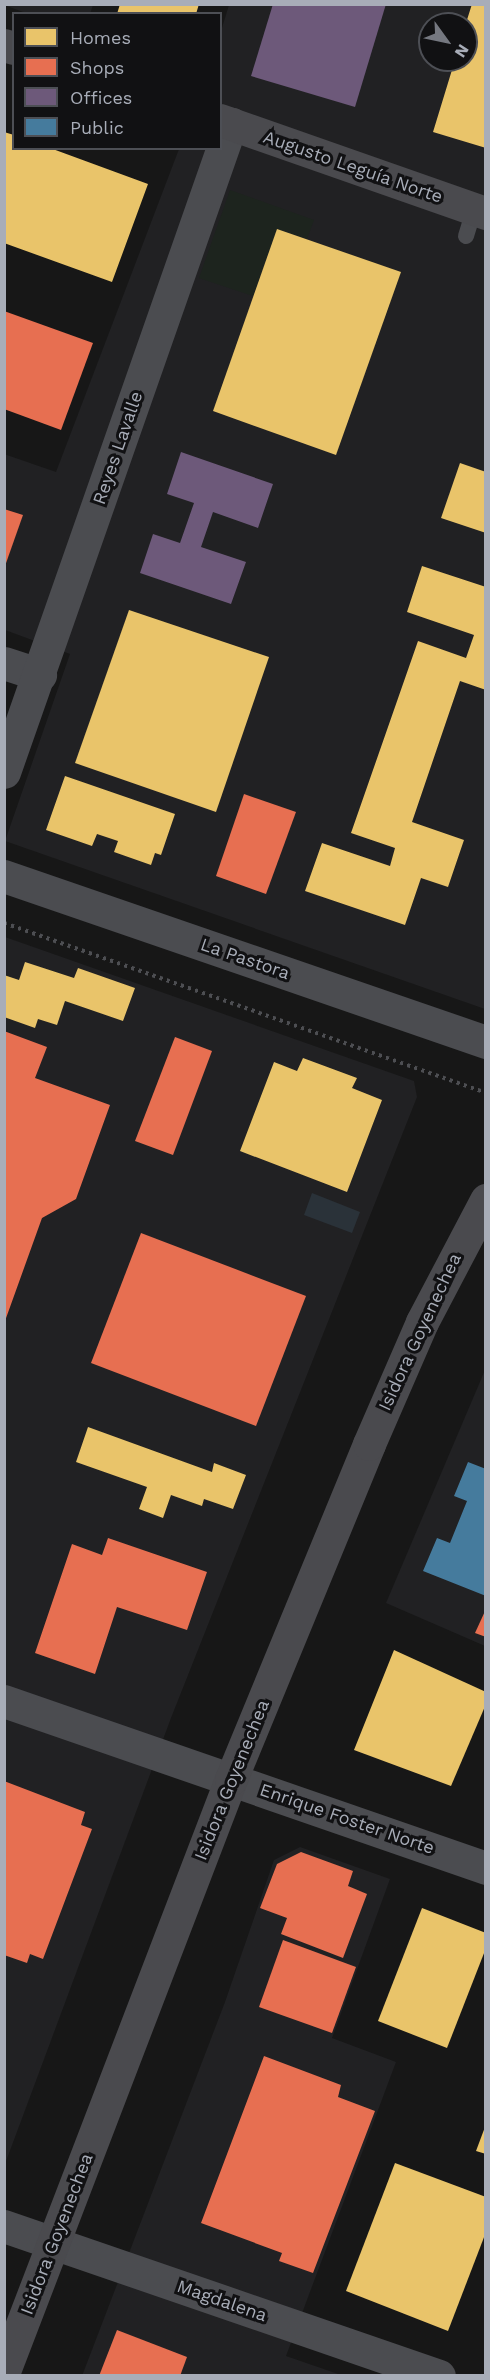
<!DOCTYPE html>
<meta charset="utf-8">
<style>
body{margin:0}
#map{position:relative;width:490px;height:2380px;overflow:hidden;background:#171717;font-family:"Work Sans",sans-serif}
div>[style]{position:absolute}
.built>*{inset:0;background:#212123}
.green>*{inset:0;background:#1d241e}
.water>*{inset:0;background:#2a3239}
.homes>*{inset:0;background:#e9c46a}
.shops>*{inset:0;background:#e76f51}
.offices>*{inset:0;background:#6d597a}
.public>*{inset:0;background:#457b9d}
.path>*{height:4px;margin-top:-2px;transform-origin:0;background:repeating-linear-gradient(90deg,#4d4e52 0 3px,transparent 0 7.5px)}
.lane>*{height:16px;margin:-8px;padding:0 8px;transform-origin:8px;border-radius:8px;background:#4b4c50}
.street>*{height:33px;margin:-16.5px;padding:0 16.5px;transform-origin:16.5px;border-radius:16.5px;background:#4b4c50}
.secondary>*{height:33px;margin:-16.5px;padding:0 16.5px;transform-origin:16.5px;border-radius:16.5px;background:#4a4a4e}
span{translate:-50% -50%;white-space:nowrap;text-align:center;line-height:1.15;-webkit-text-stroke:6px #111113;paint-order:stroke}
.street-label{font-size:18px;color:#a8adb8}
.frame{position:absolute;inset:0;border:6px solid #a8adb8;pointer-events:none}
.legend{position:absolute;left:12px;top:12px;width:210px;height:138px;box-sizing:border-box;background:#111113;border:2px solid #4d4f55;margin:0;padding:8px 10px;list-style:none;font-size:18px;color:#a8adb8}
.legend li{display:flex;align-items:center;gap:12px;height:30px}
.legend b{width:30px;border:2px solid #4d4f55}
.north{position:absolute;left:418px;top:12px;width:60px;height:60px;box-sizing:border-box;background:#111113;border:2px solid #4d4f55;border-radius:50%;rotate:123deg;font-size:16px;font-weight:700;line-height:24px;text-align:center;color:#a8adb8}
.north::after{content:'';display:block;margin:auto;width:21px;height:27px;background:#757880;clip-path:polygon(50% 0,100% 100%,50% 72%,0 100%)}
</style>
<div id="map">
<div class="built">
<div style="clip-path:polygon(4px 5px,5px 4px,93px 5px,90px 14px,26px 13px)"></div>
<div style="clip-path:polygon(evenodd,229px 5px,485px 5px,485px 1009px,5px 841px,70px 654px,5px 630px,4px 454px,56px 472px,179px 149px,220px 148px,221px 31px,229px 5px,430px 24px,466px 24px,466px 60px,430px 60px,430px 24px)"></div>
<div style="clip-path:polygon(5px 937px,414px 1081px,417px 1097px,171px 1718px,5px 2164px)"></div>
<div style="clip-path:polygon(485px 1370px,485px 1646px,386px 1603px)"></div>
<div style="clip-path:polygon(300px 1847px,390px 1879px,332px 2038px,396px 2062px,286px 2356px,341px 2375px,82px 2376px,225px 2002px,274px 1860px)"></div>
</div>
<div class="green">
<div style="clip-path:polygon(230px 190px,314px 220px,307px 239px,277px 229px,253px 296px,199px 278px)"></div>
</div>
<div class="water">
<div style="clip-path:polygon(312px 1193px,360px 1212px,352px 1233px,304px 1215px)"></div>
</div>
<div class="homes">
<div style="clip-path:polygon(120px 4px,199px 4px,196px 14px,117px 14px)"></div>
<div style="clip-path:polygon(472px 4px,486px 4px,486px 148px,433px 132px,455px 60px,466px 60px,466px 23px)"></div>
<div style="clip-path:polygon(4px 132px,14px 135px,14px 148px,50px 148px,148px 184px,112px 282px,4px 243px)"></div>
<div style="clip-path:polygon(277px 229px,401px 272px,336px 455px,213px 411px)"></div>
<div style="clip-path:polygon(460px 463px,486px 472px,486px 533px,441px 518px)"></div>
<div style="clip-path:polygon(422px 566px,486px 587px,486px 690px,460px 681px,412px 822px,464px 840px,448px 887px,421px 878px,405px 925px,305px 891px,322px 843px,390px 866px,395px 848px,351px 833px,418px 641px,466px 658px,474px 635px,407px 612px)"></div>
<div style="clip-path:polygon(129px 610px,269px 657px,216px 812px,75px 763px)"></div>
<div style="clip-path:polygon(65px 776px,175px 814px,161px 855px,155px 853px,151px 865px,114px 852px,118px 841px,97px 834px,92px 846px,46px 830px)"></div>
<div style="clip-path:polygon(25px 962px,74px 978px,78px 968px,135px 988px,123px 1021px,65px 1001px,57px 1025px,38px 1019px,35px 1028px,4px 1017px,4px 975px,19px 980px)"></div>
<div style="clip-path:polygon(303px 1058px,357px 1078px,352px 1088px,382px 1100px,347px 1192px,240px 1151px,274px 1062px,297px 1071px)"></div>
<div style="clip-path:polygon(88px 1427px,212px 1472px,214px 1463px,246px 1475px,233px 1509px,204px 1499px,202px 1506px,171px 1495px,163px 1518px,139px 1509px,147px 1487px,76px 1462px)"></div>
<div style="clip-path:polygon(394px 1650px,486px 1692px,486px 1704px,451px 1786px,354px 1750px)"></div>
<div style="clip-path:polygon(422px 1908px,486px 1933px,486px 1948px,447px 2048px,378px 2021px)"></div>
<div style="clip-path:polygon(485px 2127px,486px 2127px,486px 2154px,476px 2151px)"></div>
<div style="clip-path:polygon(395px 2163px,486px 2197px,486px 2232px,448px 2331px,346px 2291px)"></div>
</div>
<div class="shops">
<div style="clip-path:polygon(4px 311px,93px 343px,61px 430px,4px 409px)"></div>
<div style="clip-path:polygon(4px 509px,23px 515px,5px 566px,4px 566px)"></div>
<div style="clip-path:polygon(244px 794px,296px 812px,266px 894px,216px 876px)"></div>
<div style="clip-path:polygon(4px 1031px,47px 1047px,35px 1078px,110px 1105px,76px 1199px,42px 1218px,5px 1321px)"></div>
<div style="clip-path:polygon(175px 1037px,212px 1051px,173px 1155px,135px 1141px)"></div>
<div style="clip-path:polygon(141px 1233px,306px 1296px,256px 1426px,91px 1363px)"></div>
<div style="clip-path:polygon(108px 1538px,207px 1572px,187px 1630px,117px 1607px,95px 1674px,35px 1653px,72px 1544px,102px 1555px)"></div>
<div style="clip-path:polygon(486px 1609px,486px 1637px,475px 1633px)"></div>
<div style="clip-path:polygon(4px 1781px,85px 1812px,81px 1825px,92px 1829px,43px 1959px,30px 1954px,27px 1963px,4px 1955px)"></div>
<div style="clip-path:polygon(301px 1852px,353px 1871px,348px 1886px,367px 1894px,343px 1958px,281px 1934px,287px 1918px,260px 1908px,277px 1864px)"></div>
<div style="clip-path:polygon(283px 1940px,356px 1967px,332px 2033px,259px 2007px)"></div>
<div style="clip-path:polygon(264px 2056px,341px 2085px,338px 2097px,375px 2111px,313px 2273px,279px 2261px,282px 2253px,201px 2223px)"></div>
<div style="clip-path:polygon(117px 2330px,187px 2357px,180px 2376px,99px 2376px)"></div>
</div>
<div class="offices">
<div style="clip-path:polygon(273px 4px,386px 4px,355px 107px,251px 76px)"></div>
<div style="clip-path:polygon(181px 452px,273px 484px,258px 528px,213px 512px,201px 547px,246px 562px,231px 604px,140px 573px,153px 534px,180px 543px,194px 503px,167px 494px)"></div>
</div>
<div class="public">
<div style="clip-path:polygon(468px 1462px,486px 1469px,486px 1596px,423px 1571px,437px 1538px,450px 1543px,467px 1501px,454px 1496px)"></div>
</div>
<div class="path">
<div style="left:4px;top:923px;width:509px;rotate:19.4deg"></div>
</div>
<div class="lane">
<div style="left:466px;top:236px;width:28px;rotate:-73deg"></div>
</div>
<div class="street">
<div style="left:4px;top:663px;width:38px;rotate:18deg"></div>
<div style="left:4px;top:772px;width:687px;rotate:-70.69deg"></div>
<div style="left:4px;top:876px;width:510px;rotate:19deg"></div>
<div style="left:4px;top:1701px;width:510px;rotate:19.11deg"></div>
<div style="left:4px;top:2226px;width:460px;rotate:19deg"></div>
</div>
<div class="secondary">
<div style="left:4px;top:45px;width:10px;rotate:17deg"></div>
<div style="left:220px;top:120px;width:282px;rotate:19.3deg"></div>
<div style="left:4px;top:2371px;width:634px;rotate:-69.02deg"></div>
<div style="left:231px;top:1779px;width:362px;rotate:-67.6deg"></div>
<div style="left:369px;top:1444px;width:133px;rotate:-66.5deg"></div>
<div style="left:422px;top:1322px;width:138px;rotate:-62.3deg"></div>
</div>
<div class="street-label">
<span style="left:353px;top:167px;rotate:19deg">Augusto Leguía Norte</span>
<span style="left:118px;top:448px;rotate:-71deg">Reyes Lavalle</span>
<span style="left:245px;top:959px;rotate:19deg">La Pastora</span>
<span style="left:420px;top:1332px;rotate:-65deg">Isidora Goyenechea</span>
<span style="left:232px;top:1780px;rotate:-68deg">Isidora Goyenechea</span>
<span style="left:347px;top:1819px;rotate:19deg">Enrique Foster Norte</span>
<span style="left:57px;top:2234px;rotate:-69deg">Isidora Goyenechea</span>
<span style="left:222px;top:2301px;rotate:19deg">Magdalena</span>
</div>
<div class="frame"></div>
<ul class="legend">
<li><b style="height:16px;background:#e9c46a"></b>Homes</li>
<li><b style="height:16px;background:#e76f51"></b>Shops</li>
<li><b style="height:16px;background:#6d597a"></b>Offices</li>
<li><b style="height:16px;background:#457b9d"></b>Public</li>
</ul>
<div class="north">N</div>
</div>
